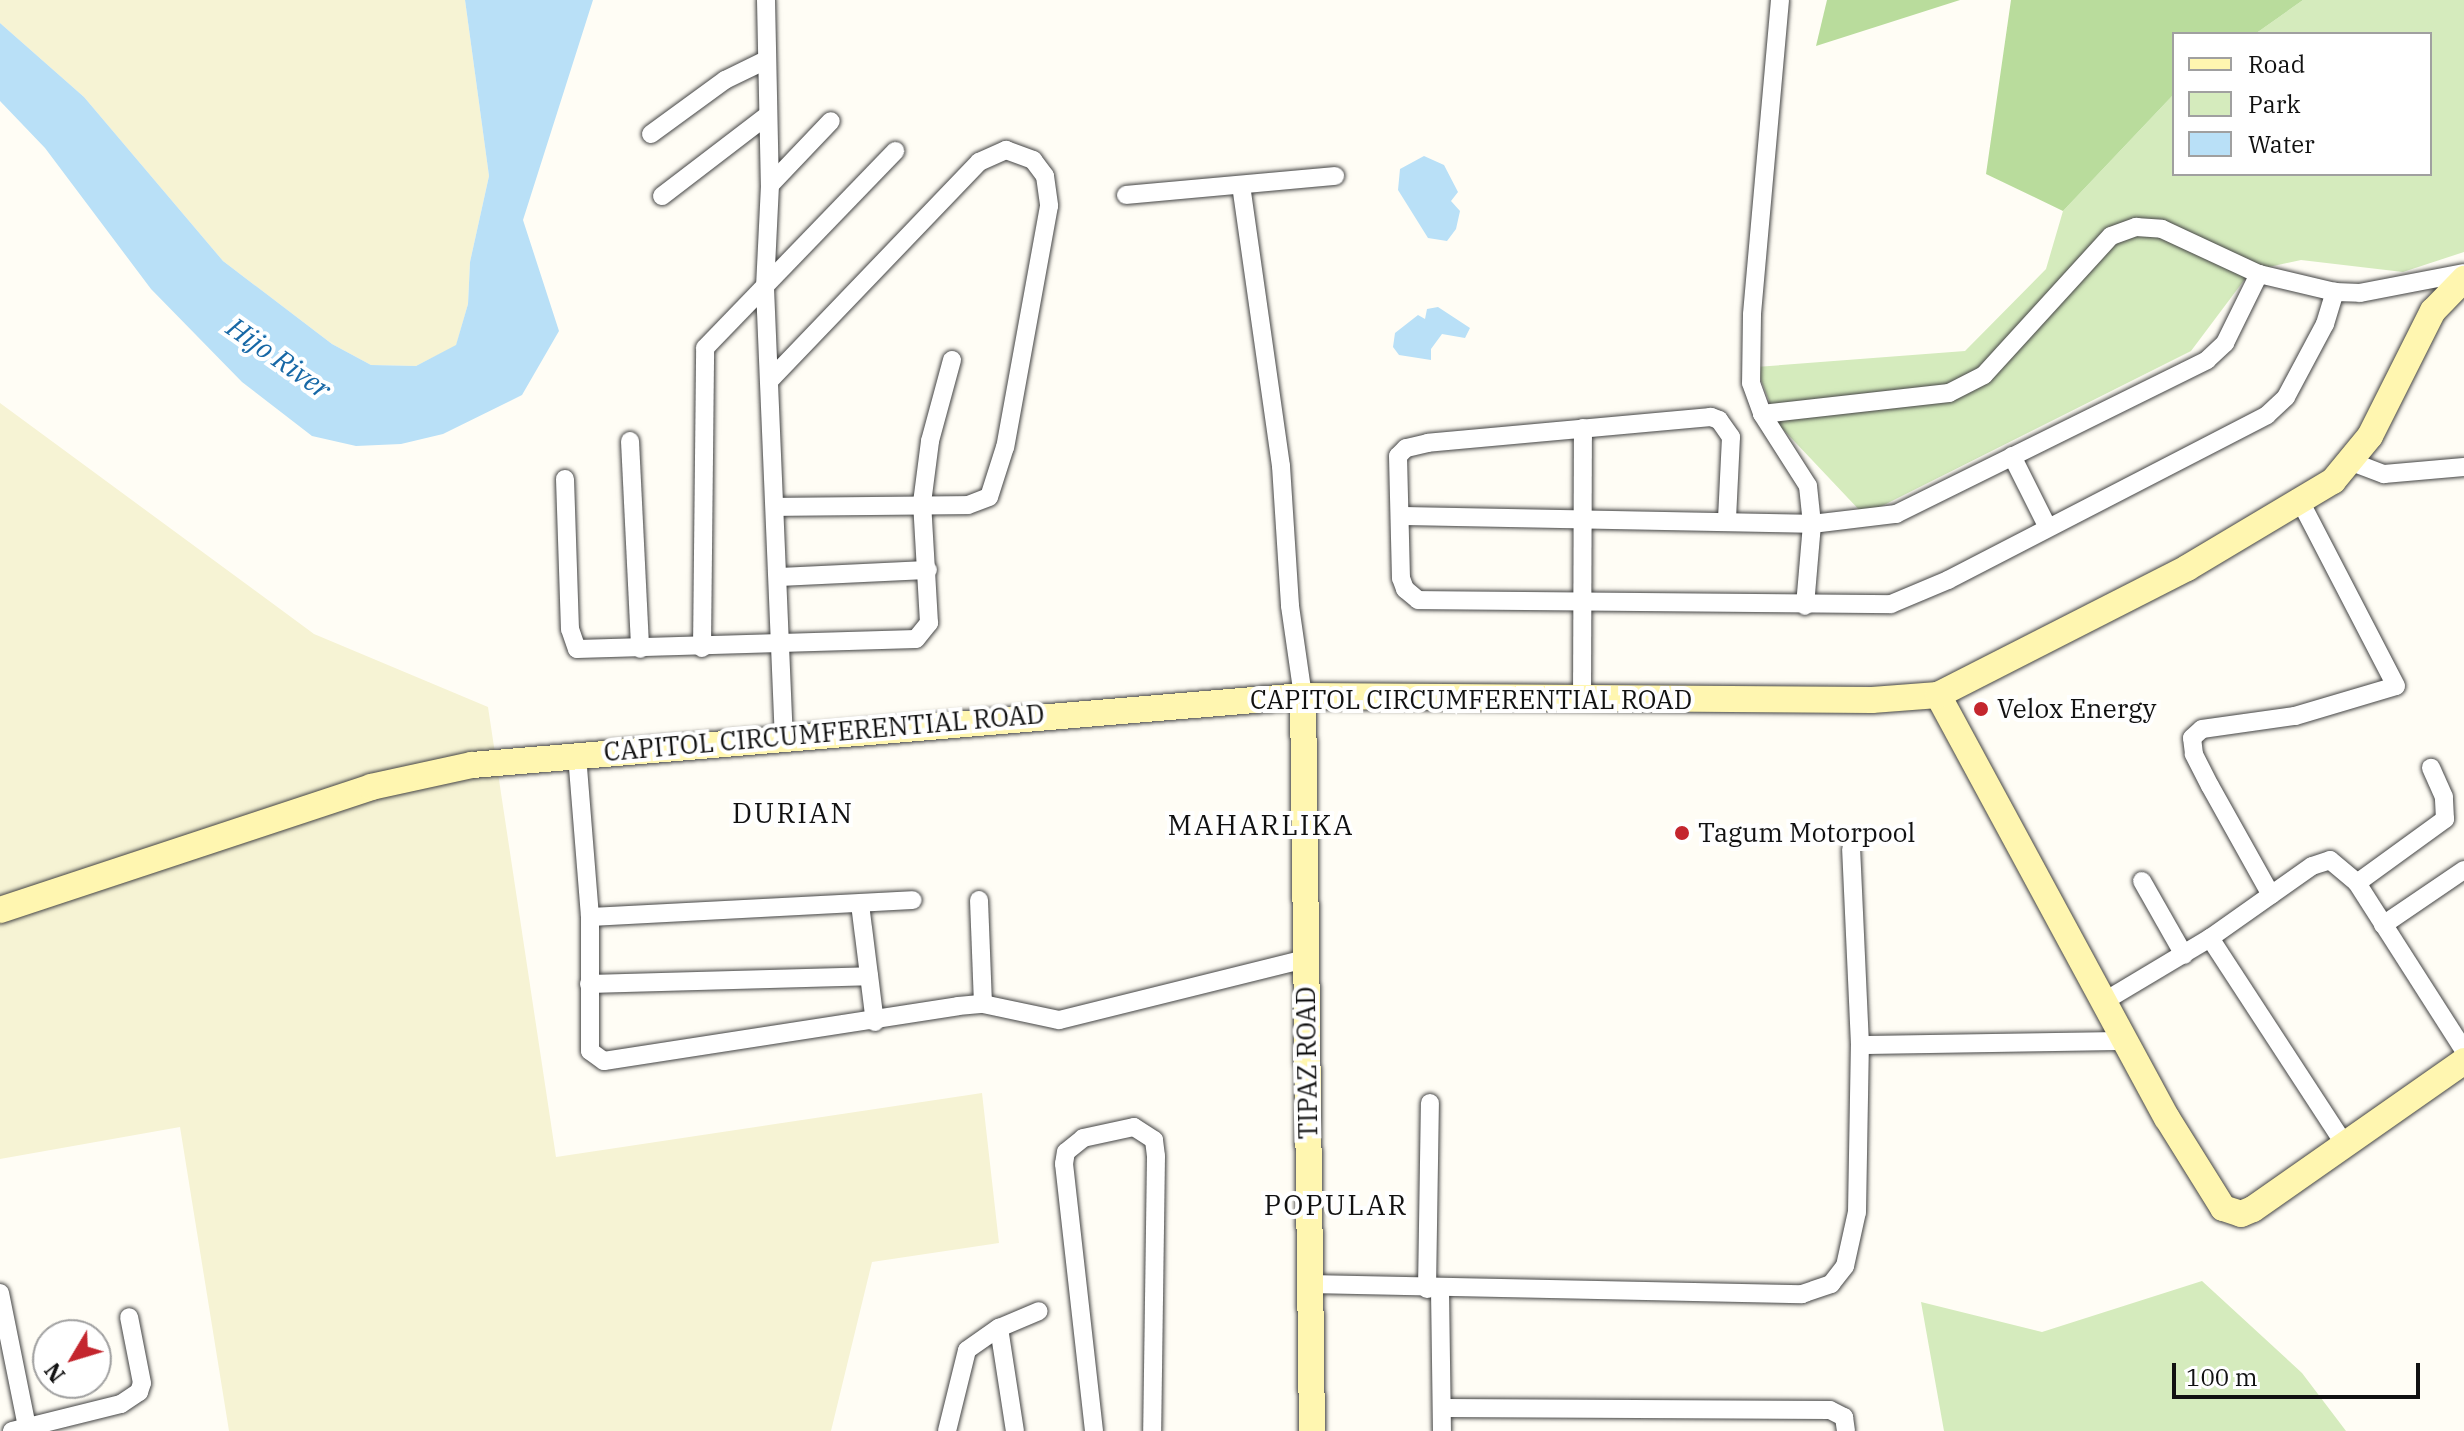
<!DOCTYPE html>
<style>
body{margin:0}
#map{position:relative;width:2464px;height:1431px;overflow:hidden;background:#fffdf5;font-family:"IBM Plex Serif",serif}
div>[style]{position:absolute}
.farmland>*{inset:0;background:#f6f3d4}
.green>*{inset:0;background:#d5ebbd}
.forest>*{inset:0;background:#b9dc9c}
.water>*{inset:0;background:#b9e0f7}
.roads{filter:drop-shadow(0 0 2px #444) drop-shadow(0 0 2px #444)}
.street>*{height:18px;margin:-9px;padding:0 9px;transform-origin:9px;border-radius:9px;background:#fff}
.secondary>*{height:26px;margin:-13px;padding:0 13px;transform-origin:13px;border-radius:13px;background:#fff6b0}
.dots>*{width:22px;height:22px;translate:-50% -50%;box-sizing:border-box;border:4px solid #fff;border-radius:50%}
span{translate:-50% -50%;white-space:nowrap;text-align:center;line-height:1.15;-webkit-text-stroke:8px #fff;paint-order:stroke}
.street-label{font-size:26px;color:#111}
.poi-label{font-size:26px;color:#111}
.left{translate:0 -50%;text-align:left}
.water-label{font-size:28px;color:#1768a6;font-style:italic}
.neighbourhood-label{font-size:28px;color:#111;letter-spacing:2px}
.legend{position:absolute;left:2172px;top:32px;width:260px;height:144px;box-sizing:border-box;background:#fff;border:2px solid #a0a0a0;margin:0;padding:10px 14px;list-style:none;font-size:24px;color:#111}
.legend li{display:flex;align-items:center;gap:16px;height:40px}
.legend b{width:40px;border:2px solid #a0a0a0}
.north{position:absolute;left:32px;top:1319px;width:80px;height:80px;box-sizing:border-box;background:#fff;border:2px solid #a0a0a0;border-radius:50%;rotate:232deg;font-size:22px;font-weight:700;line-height:32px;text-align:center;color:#111}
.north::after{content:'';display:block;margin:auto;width:28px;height:36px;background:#c4262e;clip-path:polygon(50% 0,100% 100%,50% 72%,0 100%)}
.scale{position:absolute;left:2172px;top:1363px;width:248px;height:36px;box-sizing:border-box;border:4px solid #111;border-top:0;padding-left:10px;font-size:24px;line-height:28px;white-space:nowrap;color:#111;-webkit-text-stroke:6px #fff;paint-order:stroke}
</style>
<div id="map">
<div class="farmland">
<i style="clip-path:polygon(0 0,465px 0,489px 176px,470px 262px,468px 304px,456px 346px,416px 366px,371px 365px,332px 344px,223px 261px,84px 97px,0 23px)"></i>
<i style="clip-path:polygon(0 403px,314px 634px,488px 707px,556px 1157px,982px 1093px,999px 1243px,872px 1262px,831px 1431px,229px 1431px,180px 1127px,0 1159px)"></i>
</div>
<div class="green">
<i style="clip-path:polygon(2303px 0,2464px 0,2464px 252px,2403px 272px,2301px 260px,2251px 271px,2191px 351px,1864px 515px,1778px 424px,1756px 367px,1965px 351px,2046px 269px,2063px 211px,2174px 94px,2174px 174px,2430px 174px,2430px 34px,2255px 34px)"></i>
<i style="clip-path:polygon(2202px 1281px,2302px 1373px,2346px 1431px,1944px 1431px,1921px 1302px,2042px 1332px)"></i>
</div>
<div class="forest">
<i style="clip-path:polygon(1827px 0,1960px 0,1816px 46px)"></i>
<i style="clip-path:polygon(2011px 0,2303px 0,2255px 34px,2174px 34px,2174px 94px,2063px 211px,1986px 174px)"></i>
</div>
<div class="water">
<i style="clip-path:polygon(465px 0,593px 0,523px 220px,559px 331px,522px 395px,443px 434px,401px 444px,356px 446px,312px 436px,242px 382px,151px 289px,45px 148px,0 101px,0 23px,84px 97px,223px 261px,332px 344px,371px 365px,416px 366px,456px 345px,468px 304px,470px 262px,489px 176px)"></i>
<i style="clip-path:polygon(1424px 156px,1444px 165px,1458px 192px,1451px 201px,1460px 211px,1456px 229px,1447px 241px,1428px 238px,1398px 190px,1400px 169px)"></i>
<i style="clip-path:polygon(1438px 307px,1470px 328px,1465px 338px,1442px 334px,1431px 349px,1431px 360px,1399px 355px,1393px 347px,1395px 333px,1418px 315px,1425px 319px,1427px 309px)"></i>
</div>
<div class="roads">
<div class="street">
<i style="left:766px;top:0;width:185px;rotate:88.8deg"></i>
<i style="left:770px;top:185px;width:103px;rotate:92.8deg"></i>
<i style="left:765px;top:288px;width:448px;rotate:87.6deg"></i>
<i style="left:1780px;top:0;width:316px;rotate:95.1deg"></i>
<i style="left:1752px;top:315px;width:68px;rotate:90.8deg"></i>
<i style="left:1751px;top:383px;width:33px;rotate:70deg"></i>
<i style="left:1762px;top:414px;width:85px;rotate:57.4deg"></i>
<i style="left:1808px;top:486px;width:38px;rotate:84deg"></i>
<i style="left:1812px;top:524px;width:85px;rotate:-6.8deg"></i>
<i style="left:1896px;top:514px;width:347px;rotate:-26.3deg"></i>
<i style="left:2207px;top:360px;width:25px;rotate:-43deg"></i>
<i style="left:2225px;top:343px;width:77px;rotate:-63.8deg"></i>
<i style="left:651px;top:134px;width:92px;rotate:-36.1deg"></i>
<i style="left:725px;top:80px;width:46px;rotate:-26deg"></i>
<i style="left:770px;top:185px;width:88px;rotate:-46.4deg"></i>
<i style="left:1241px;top:185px;width:284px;rotate:81.9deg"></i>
<i style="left:1281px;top:466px;width:140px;rotate:86.3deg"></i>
<i style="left:1290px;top:606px;width:91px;rotate:81.8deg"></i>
<i style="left:1126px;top:195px;width:210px;rotate:-5.2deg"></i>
<i style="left:662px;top:196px;width:133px;rotate:-37.4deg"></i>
<i style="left:771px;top:379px;width:301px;rotate:-46.2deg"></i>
<i style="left:979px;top:162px;width:30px;rotate:-24deg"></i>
<i style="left:1006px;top:150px;width:29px;rotate:20deg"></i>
<i style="left:1033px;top:160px;width:20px;rotate:53deg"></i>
<i style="left:1045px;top:176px;width:30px;rotate:82deg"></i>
<i style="left:1049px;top:206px;width:245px;rotate:100.3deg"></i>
<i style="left:1005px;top:447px;width:52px;rotate:107.7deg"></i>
<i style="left:989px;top:497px;width:22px;rotate:159deg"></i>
<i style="left:968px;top:505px;width:193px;rotate:179.4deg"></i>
<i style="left:1762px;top:414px;width:188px;rotate:-6.4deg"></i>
<i style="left:1949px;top:393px;width:39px;rotate:-27deg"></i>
<i style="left:1984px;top:375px;width:188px;rotate:-47.6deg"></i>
<i style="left:2111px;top:236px;width:27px;rotate:-20deg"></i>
<i style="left:2136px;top:227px;width:26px;rotate:4deg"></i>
<i style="left:2162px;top:229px;width:107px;rotate:24.9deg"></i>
<i style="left:2259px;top:274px;width:78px;rotate:13.3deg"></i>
<i style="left:2335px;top:292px;width:25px;rotate:2deg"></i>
<i style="left:2360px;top:293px;width:106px;rotate:-10.9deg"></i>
<i style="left:630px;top:441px;width:208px;rotate:87.2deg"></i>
<i style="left:2012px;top:456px;width:78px;rotate:63.4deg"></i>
<i style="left:2352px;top:462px;width:34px;rotate:21deg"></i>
<i style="left:2384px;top:474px;width:80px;rotate:-5deg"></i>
<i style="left:565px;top:479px;width:150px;rotate:88.1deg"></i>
<i style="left:570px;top:629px;width:21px;rotate:71deg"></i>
<i style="left:577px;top:649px;width:339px;rotate:-1.7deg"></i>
<i style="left:916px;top:639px;width:21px;rotate:-51deg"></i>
<i style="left:929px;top:623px;width:120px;rotate:-93.3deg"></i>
<i style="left:922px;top:503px;width:63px;rotate:-82.6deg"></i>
<i style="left:930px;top:441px;width:84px;rotate:-74.8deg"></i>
<i style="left:1400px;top:516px;width:412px;rotate:1.1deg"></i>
<i style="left:1812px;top:524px;width:82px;rotate:94.9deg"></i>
<i style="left:1727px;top:519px;width:82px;rotate:-87.2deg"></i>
<i style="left:1731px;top:437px;width:21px;rotate:-125deg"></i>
<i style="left:1719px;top:420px;width:9px;rotate:-159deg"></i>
<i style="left:1711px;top:417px;width:284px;rotate:174.8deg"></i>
<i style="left:1428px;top:443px;width:23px;rotate:167deg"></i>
<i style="left:1406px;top:448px;width:11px;rotate:135deg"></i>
<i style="left:1398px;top:456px;width:122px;rotate:88.6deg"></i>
<i style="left:1401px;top:578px;width:12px;rotate:70deg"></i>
<i style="left:1405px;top:589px;width:17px;rotate:40deg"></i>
<i style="left:1418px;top:600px;width:473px;rotate:0.5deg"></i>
<i style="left:1891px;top:604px;width:62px;rotate:-22.8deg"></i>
<i style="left:1948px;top:580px;width:359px;rotate:-27.3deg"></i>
<i style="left:2267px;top:415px;width:26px;rotate:-43deg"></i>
<i style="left:2286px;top:397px;width:83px;rotate:-61.9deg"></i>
<i style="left:2325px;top:324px;width:34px;rotate:-73deg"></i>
<i style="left:778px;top:577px;width:150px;rotate:-2.7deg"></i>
<i style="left:702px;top:648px;width:300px;rotate:-89.4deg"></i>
<i style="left:705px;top:348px;width:274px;rotate:-46deg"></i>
<i style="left:1582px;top:700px;width:272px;rotate:-89.8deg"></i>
<i style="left:577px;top:755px;width:163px;rotate:85.4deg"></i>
<i style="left:590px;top:917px;width:134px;rotate:90deg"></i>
<i style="left:590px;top:1051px;width:17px;rotate:36deg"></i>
<i style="left:604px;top:1061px;width:358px;rotate:-8.8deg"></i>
<i style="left:958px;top:1006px;width:25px;rotate:-5deg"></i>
<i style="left:983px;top:1004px;width:78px;rotate:11.9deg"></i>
<i style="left:1059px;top:1020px;width:254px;rotate:-13.9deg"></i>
<i style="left:2142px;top:881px;width:85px;rotate:60.4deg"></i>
<i style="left:2357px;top:883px;width:109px;rotate:-36deg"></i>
<i style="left:2445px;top:819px;width:22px;rotate:-93deg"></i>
<i style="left:2444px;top:797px;width:32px;rotate:-114deg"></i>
<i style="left:2271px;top:895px;width:125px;rotate:-119.2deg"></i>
<i style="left:2210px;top:786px;width:36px;rotate:-117deg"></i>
<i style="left:2194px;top:754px;width:16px;rotate:-97deg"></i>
<i style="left:2192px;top:738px;width:13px;rotate:-42deg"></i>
<i style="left:2202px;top:729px;width:94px;rotate:-8deg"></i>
<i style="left:2295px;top:716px;width:105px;rotate:-16.5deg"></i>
<i style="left:2396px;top:686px;width:206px;rotate:-117.4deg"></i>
<i style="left:979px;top:900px;width:104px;rotate:87.8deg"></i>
<i style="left:860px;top:904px;width:119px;rotate:82.8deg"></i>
<i style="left:590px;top:917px;width:323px;rotate:-3deg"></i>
<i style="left:2383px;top:925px;width:98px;rotate:-34.2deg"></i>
<i style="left:2210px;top:938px;width:247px;rotate:56.9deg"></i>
<i style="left:589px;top:984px;width:280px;rotate:-1.6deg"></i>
<i style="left:2103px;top:1002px;width:125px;rotate:-30.9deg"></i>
<i style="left:2210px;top:938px;width:125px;rotate:-35.2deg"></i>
<i style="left:2312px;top:866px;width:19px;rotate:-18deg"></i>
<i style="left:2330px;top:860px;width:35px;rotate:40deg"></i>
<i style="left:2357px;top:883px;width:198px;rotate:57.4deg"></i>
<i style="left:1860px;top:1045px;width:265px;rotate:-0.9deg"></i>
<i style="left:1309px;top:1284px;width:493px;rotate:1.2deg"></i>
<i style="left:1802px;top:1294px;width:31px;rotate:-19deg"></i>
<i style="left:1831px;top:1284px;width:23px;rotate:-52deg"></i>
<i style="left:1845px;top:1266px;width:55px;rotate:-77.5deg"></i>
<i style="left:1857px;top:1212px;width:167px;rotate:-89deg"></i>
<i style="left:1860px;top:1045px;width:196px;rotate:-92.6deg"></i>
<i style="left:1427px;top:1289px;width:186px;rotate:-89.1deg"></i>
<i style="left:1440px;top:1290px;width:141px;rotate:89.2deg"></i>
<i style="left:0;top:1293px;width:137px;rotate:78.6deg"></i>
<i style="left:999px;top:1328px;width:43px;rotate:-23deg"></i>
<i style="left:1442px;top:1408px;width:388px;rotate:0.3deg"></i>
<i style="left:1830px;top:1410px;width:16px;rotate:27deg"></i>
<i style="left:1844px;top:1417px;width:14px;rotate:82deg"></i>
<i style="left:12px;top:1431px;width:112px;rotate:-13.9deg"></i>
<i style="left:121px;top:1404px;width:22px;rotate:-34deg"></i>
<i style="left:139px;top:1392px;width:9px;rotate:-72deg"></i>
<i style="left:142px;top:1383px;width:67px;rotate:-101.1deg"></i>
<i style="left:947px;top:1431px;width:83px;rotate:-76.1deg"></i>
<i style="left:967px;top:1350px;width:39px;rotate:-35deg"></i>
<i style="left:999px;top:1328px;width:104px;rotate:81.2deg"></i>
<i style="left:1094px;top:1431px;width:269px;rotate:-96.4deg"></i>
<i style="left:1064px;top:1164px;width:12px;rotate:-81deg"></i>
<i style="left:1066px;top:1152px;width:22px;rotate:-39deg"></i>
<i style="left:1083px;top:1138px;width:52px;rotate:-12.2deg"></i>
<i style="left:1134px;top:1127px;width:24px;rotate:33deg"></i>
<i style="left:1154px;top:1140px;width:16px;rotate:83deg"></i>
<i style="left:1156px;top:1156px;width:275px;rotate:90.8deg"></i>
</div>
<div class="secondary">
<i style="left:1938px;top:695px;width:481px;rotate:61.6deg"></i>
<i style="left:2167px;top:1118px;width:106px;rotate:58.1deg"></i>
<i style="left:2223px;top:1208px;width:19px;rotate:18deg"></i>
<i style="left:2241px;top:1214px;width:13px;rotate:-23deg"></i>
<i style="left:2253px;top:1209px;width:258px;rotate:-35deg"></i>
<i style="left:1303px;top:696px;width:735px;rotate:89.3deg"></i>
<i style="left:0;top:910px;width:391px;rotate:-18.3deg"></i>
<i style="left:371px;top:787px;width:103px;rotate:-12.3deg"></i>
<i style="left:472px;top:765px;width:834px;rotate:-4.75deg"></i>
<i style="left:1303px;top:696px;width:569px;rotate:0.4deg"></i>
<i style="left:1872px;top:700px;width:66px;rotate:-4.3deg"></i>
<i style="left:1938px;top:695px;width:280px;rotate:-27deg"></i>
<i style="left:2187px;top:568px;width:170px;rotate:-30.8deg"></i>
<i style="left:2333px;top:481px;width:58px;rotate:-50.6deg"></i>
<i style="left:2370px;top:436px;width:140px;rotate:-63.3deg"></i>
<i style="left:2433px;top:311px;width:45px;rotate:-45.9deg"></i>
</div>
</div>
<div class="dots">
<i style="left:1981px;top:709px;background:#c4262e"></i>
<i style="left:1682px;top:833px;background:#c4262e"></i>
</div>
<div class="street-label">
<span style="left:1471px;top:700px">CAPITOL CIRCUMFERENTIAL ROAD</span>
<span style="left:824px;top:733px;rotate:-5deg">CAPITOL CIRCUMFERENTIAL ROAD</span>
<span style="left:1307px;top:1063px;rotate:-91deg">TIPAZ ROAD</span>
</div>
<div class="poi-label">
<span class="left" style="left:1997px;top:709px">Velox Energy</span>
<span class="left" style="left:1698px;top:833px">Tagum Motorpool</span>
</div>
<div class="water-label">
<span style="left:279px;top:358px;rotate:35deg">Hijo River</span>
</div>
<div class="neighbourhood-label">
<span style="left:793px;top:813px">DURIAN</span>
<span style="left:1261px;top:825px">MAHARLIKA</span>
<span style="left:1336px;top:1205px">POPULAR</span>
</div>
<ul class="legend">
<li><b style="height:10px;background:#fff6b0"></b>Road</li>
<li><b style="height:22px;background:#d5ebbd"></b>Park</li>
<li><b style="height:22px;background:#b9e0f7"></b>Water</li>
</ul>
<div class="north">N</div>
<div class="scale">100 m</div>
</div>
